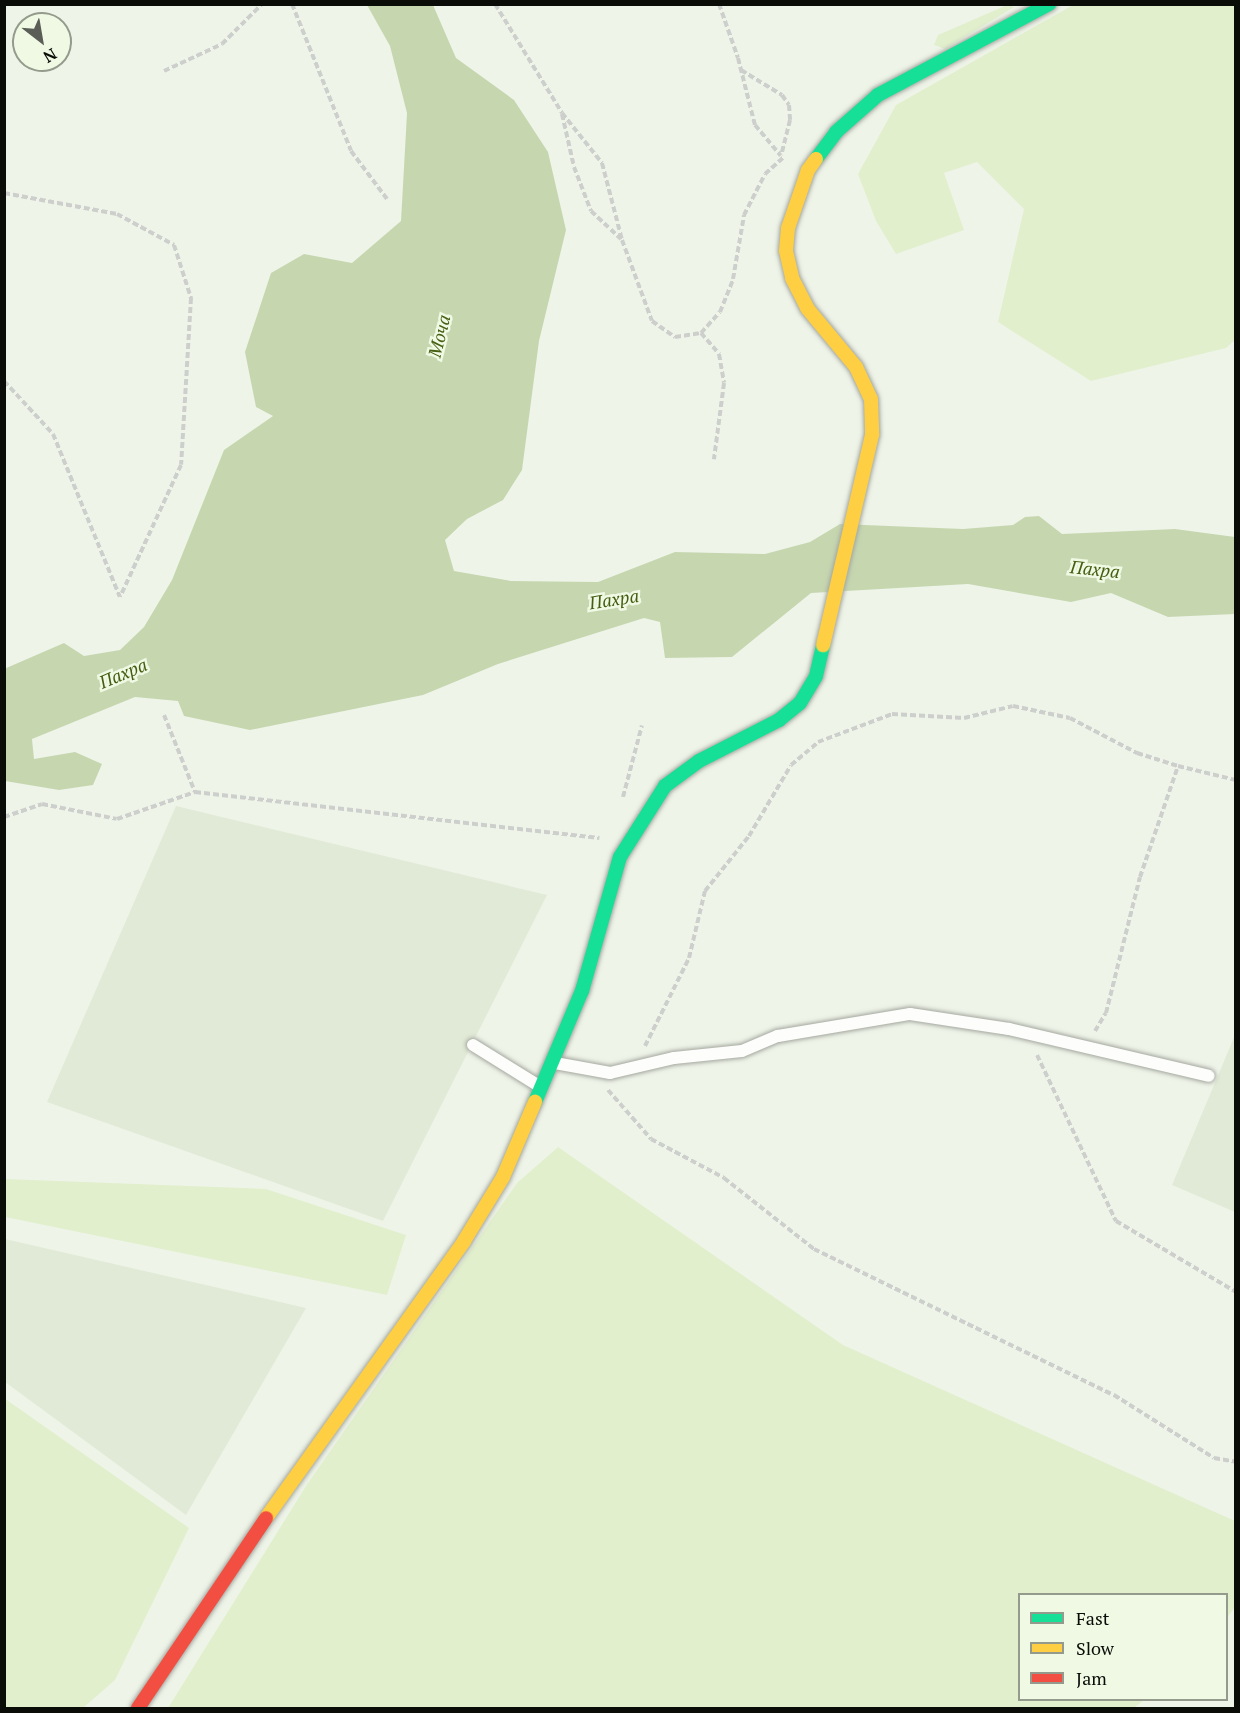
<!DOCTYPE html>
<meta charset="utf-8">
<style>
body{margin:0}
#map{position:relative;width:1240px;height:1713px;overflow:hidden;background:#eff4e9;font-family:"PT Serif",serif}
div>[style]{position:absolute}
.built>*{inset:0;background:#e1ead6}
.green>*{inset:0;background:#e1efcd}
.water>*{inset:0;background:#c6d7b0}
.path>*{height:4px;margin-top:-2px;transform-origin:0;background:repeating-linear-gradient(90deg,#cdcfcc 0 6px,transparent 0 9px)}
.roads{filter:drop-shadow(0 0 2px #a4a89f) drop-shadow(0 0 2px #a4a89f)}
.lane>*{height:12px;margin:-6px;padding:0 6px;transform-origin:6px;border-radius:6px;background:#fdfdfc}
.fast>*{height:14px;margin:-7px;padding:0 7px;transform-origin:7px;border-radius:7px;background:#16e098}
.slow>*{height:14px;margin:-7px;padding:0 7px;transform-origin:7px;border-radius:7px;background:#ffcf43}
.jam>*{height:14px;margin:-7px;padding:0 7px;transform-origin:7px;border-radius:7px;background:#f24e42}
span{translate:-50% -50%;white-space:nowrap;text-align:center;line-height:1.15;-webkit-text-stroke:5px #f0f9e4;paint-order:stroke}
.water-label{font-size:18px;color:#455e11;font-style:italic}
.frame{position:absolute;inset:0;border:6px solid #0a0d07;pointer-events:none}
.legend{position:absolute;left:1018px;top:1593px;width:210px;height:108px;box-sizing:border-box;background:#f0f9e4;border:2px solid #949b8c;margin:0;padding:8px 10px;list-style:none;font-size:18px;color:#0a0d07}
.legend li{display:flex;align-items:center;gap:12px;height:30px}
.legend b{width:30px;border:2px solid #949b8c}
.north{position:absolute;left:12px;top:12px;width:60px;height:60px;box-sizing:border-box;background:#f0f9e4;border:2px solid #949b8c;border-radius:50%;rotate:149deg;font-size:16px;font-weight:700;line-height:24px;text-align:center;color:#0a0d07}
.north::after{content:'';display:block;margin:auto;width:21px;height:27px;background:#5a5e56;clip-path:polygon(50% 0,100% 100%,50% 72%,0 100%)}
</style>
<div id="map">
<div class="built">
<i style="clip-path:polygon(176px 806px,547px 895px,383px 1221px,47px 1102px)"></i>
<i style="clip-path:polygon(1235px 1035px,1235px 1212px,1172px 1185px)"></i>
<i style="clip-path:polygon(5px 1239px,306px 1308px,186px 1515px,5px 1382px)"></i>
</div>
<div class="green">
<i style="clip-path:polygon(1007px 5px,1014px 7px,945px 49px,934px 45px,938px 35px)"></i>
<i style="clip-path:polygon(1073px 5px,1235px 5px,1236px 339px,1226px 348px,1091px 381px,998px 322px,1024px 209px,977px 162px,944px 173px,964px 230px,896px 254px,876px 221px,858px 174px,896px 105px)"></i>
<i style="clip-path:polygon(558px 1147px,843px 1345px,1235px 1521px,1235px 1607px,1227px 1618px,1226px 1594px,1020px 1594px,1020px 1700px,1144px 1700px,1134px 1708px,168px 1708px,306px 1486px,517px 1183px)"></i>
<i style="clip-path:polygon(5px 1179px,266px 1189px,406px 1235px,387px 1295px,5px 1217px)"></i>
<i style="clip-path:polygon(4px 1398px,189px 1528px,115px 1680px,83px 1708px,5px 1708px)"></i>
</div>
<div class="water">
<i style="clip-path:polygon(367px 5px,433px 5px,456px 58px,514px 100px,548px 152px,566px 230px,539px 341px,522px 470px,503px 500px,467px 519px,445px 540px,454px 571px,511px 581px,598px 582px,675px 552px,765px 554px,810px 542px,840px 524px,963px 529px,1013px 525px,1025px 517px,1039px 516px,1062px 534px,1175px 529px,1235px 537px,1235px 614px,1168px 617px,1111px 593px,1071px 602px,968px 584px,811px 593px,732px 657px,665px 658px,660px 622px,644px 618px,498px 664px,423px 695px,250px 730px,184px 716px,178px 701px,135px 697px,32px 739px,34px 759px,75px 752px,102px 764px,93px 785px,59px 790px,5px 781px,4px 669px,64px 643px,84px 656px,120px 650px,144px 627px,172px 580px,224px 450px,273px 416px,256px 407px,245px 352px,271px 273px,304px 254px,352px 263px,401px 221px,407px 113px,390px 46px)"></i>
</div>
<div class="path">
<i style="left:292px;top:4px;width:158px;rotate:68.1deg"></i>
<i style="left:351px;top:151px;width:60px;rotate:53.1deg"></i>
<i style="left:495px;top:4px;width:128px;rotate:58.4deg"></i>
<i style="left:562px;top:113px;width:64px;rotate:51.3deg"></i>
<i style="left:602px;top:163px;width:80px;rotate:75.4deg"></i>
<i style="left:622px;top:240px;width:86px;rotate:69.7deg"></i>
<i style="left:652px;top:321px;width:28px;rotate:35deg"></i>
<i style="left:675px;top:337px;width:26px;rotate:-9deg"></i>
<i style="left:701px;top:333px;width:28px;rotate:-48deg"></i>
<i style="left:720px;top:312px;width:35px;rotate:-68deg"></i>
<i style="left:733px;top:279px;width:65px;rotate:-80.2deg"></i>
<i style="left:744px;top:215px;width:46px;rotate:-62.9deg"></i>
<i style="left:765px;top:174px;width:25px;rotate:-42deg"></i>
<i style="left:719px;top:4px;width:57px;rotate:70.6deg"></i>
<i style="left:738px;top:58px;width:69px;rotate:75.8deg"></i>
<i style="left:755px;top:125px;width:40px;rotate:50deg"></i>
<i style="left:741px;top:70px;width:48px;rotate:31.4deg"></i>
<i style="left:782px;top:95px;width:12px;rotate:55deg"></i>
<i style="left:789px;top:105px;width:15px;rotate:86deg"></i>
<i style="left:790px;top:120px;width:36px;rotate:104deg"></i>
<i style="left:164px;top:71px;width:64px;rotate:-25deg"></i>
<i style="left:222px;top:44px;width:57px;rotate:-45deg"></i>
<i style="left:562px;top:114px;width:54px;rotate:77.2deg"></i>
<i style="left:574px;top:167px;width:47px;rotate:68.9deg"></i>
<i style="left:591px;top:211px;width:41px;rotate:43deg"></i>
<i style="left:4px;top:193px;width:115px;rotate:10.5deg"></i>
<i style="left:117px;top:214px;width:65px;rotate:28.5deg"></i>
<i style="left:174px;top:245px;width:56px;rotate:72.2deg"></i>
<i style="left:191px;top:298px;width:167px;rotate:93.4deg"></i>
<i style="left:181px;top:465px;width:145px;rotate:114.8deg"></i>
<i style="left:701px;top:333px;width:28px;rotate:49deg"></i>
<i style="left:719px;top:354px;width:29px;rotate:80deg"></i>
<i style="left:724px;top:383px;width:77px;rotate:97.5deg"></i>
<i style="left:4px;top:381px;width:72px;rotate:47.2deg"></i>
<i style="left:53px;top:434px;width:176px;rotate:67.7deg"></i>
<i style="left:164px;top:715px;width:83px;rotate:68.1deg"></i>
<i style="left:623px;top:797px;width:74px;rotate:-75.2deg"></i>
<i style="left:4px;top:817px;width:40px;rotate:-18.9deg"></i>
<i style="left:42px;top:804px;width:76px;rotate:11.3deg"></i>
<i style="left:117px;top:819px;width:83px;rotate:-19.1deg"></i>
<i style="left:195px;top:792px;width:407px;rotate:6.5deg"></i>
<i style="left:1095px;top:1031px;width:21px;rotate:-59deg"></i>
<i style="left:1106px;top:1013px;width:140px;rotate:-76deg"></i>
<i style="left:1140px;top:877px;width:117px;rotate:-71.1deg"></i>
<i style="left:1178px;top:766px;width:60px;rotate:13.6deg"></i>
<i style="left:645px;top:1046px;width:98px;rotate:-63.4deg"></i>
<i style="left:689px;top:958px;width:69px;rotate:-76.6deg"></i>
<i style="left:705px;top:891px;width:70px;rotate:-51.3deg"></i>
<i style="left:749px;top:836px;width:82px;rotate:-59.4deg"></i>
<i style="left:791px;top:765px;width:35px;rotate:-40deg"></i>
<i style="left:818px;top:742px;width:79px;rotate:-20.7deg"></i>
<i style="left:892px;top:714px;width:72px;rotate:3.2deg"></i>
<i style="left:964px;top:718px;width:50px;rotate:-13.8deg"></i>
<i style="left:1013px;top:706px;width:58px;rotate:11.9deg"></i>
<i style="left:1070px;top:718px;width:76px;rotate:27.6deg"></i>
<i style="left:1137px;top:753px;width:43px;rotate:17.6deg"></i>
<i style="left:1037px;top:1055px;width:184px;rotate:64.6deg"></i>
<i style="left:1116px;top:1221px;width:139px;rotate:30.6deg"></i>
<i style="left:608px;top:1090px;width:65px;rotate:48.7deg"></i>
<i style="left:651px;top:1139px;width:83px;rotate:28.1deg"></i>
<i style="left:724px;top:1178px;width:115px;rotate:38.3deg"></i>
<i style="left:814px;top:1249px;width:334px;rotate:26deg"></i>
<i style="left:1114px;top:1395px;width:118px;rotate:32.2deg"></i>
<i style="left:1214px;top:1458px;width:22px;rotate:10deg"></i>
</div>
<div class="roads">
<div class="lane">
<i style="left:473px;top:1045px;width:78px;rotate:31.8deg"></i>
<i style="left:555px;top:1063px;width:56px;rotate:10.3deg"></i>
<i style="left:610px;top:1073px;width:66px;rotate:-13.2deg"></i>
<i style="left:674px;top:1058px;width:68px;rotate:-5.9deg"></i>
<i style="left:742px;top:1051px;width:39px;rotate:-23deg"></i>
<i style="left:778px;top:1036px;width:134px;rotate:-9.5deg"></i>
<i style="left:910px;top:1014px;width:100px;rotate:8.6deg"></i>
<i style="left:1009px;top:1029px;width:205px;rotate:13.2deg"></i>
</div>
<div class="fast">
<i style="left:816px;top:159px;width:34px;rotate:-53deg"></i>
<i style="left:836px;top:132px;width:56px;rotate:-41.4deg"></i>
<i style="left:878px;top:95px;width:194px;rotate:-28deg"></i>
<i style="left:535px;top:1102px;width:121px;rotate:-67.1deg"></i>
<i style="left:582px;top:991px;width:139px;rotate:-74.2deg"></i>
<i style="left:620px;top:857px;width:84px;rotate:-57.6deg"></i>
<i style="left:665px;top:786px;width:42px;rotate:-36.3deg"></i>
<i style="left:699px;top:761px;width:90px;rotate:-27.1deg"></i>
<i style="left:779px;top:720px;width:27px;rotate:-39deg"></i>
<i style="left:800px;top:703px;width:31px;rotate:-59deg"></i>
<i style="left:816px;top:676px;width:32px;rotate:-77deg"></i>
</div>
<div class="slow">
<i style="left:816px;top:159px;width:14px;rotate:126deg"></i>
<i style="left:808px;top:170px;width:61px;rotate:109deg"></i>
<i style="left:788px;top:228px;width:23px;rotate:95deg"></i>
<i style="left:786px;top:251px;width:28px;rotate:77deg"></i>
<i style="left:792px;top:278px;width:34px;rotate:63deg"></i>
<i style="left:807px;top:308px;width:77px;rotate:50.3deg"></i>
<i style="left:856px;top:367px;width:35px;rotate:65deg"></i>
<i style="left:871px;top:399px;width:36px;rotate:88deg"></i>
<i style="left:872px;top:435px;width:216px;rotate:103.1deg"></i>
<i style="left:266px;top:1518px;width:340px;rotate:-54.4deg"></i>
<i style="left:464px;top:1241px;width:75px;rotate:-58.6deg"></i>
<i style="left:503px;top:1177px;width:82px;rotate:-66.9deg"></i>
</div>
<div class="jam">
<i style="left:138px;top:1708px;width:229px;rotate:-56deg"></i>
</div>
</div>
<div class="water-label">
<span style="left:439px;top:336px;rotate:-76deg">Моча</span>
<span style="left:1095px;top:569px;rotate:6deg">Пахра</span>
<span style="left:614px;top:599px;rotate:-9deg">Пахра</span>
<span style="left:123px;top:673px;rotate:-23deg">Пахра</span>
</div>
<div class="frame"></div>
<ul class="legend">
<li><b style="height:8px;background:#16e098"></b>Fast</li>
<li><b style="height:8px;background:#ffcf43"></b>Slow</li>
<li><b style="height:8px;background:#f24e42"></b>Jam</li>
</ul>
<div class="north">N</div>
</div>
